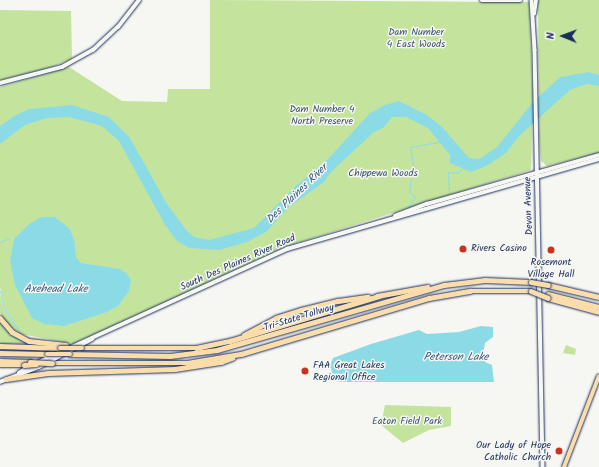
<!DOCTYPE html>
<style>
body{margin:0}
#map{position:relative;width:599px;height:467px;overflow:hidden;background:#f6f6f2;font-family:Kalam,sans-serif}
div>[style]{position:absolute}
.green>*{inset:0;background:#c4e49d}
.water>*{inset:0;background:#8bdbe7}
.stream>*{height:1px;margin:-0.5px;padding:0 0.5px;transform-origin:0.5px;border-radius:0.5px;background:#8bdbe7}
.roads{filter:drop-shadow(0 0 1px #1b2f5e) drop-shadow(0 0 1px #1b2f5e)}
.secondary>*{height:3.5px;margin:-1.75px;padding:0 1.75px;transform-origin:1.75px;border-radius:1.75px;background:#f6f6f2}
.primary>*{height:4px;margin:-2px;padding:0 2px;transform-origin:2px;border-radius:2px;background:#faddab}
.highway>*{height:4.5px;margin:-2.25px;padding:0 2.25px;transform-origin:2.25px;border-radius:2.25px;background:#faddab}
.bridges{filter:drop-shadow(0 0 1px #1b2f5e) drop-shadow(0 0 1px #1b2f5e)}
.highway-bridge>*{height:4.5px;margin:-2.25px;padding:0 2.25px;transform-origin:2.25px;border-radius:2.25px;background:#faddab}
.dots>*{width:11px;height:11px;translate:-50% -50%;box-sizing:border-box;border:2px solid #f6f6f2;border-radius:50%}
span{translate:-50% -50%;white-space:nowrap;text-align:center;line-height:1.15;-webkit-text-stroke:3px #f6f6f2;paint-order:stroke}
.park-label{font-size:10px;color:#3d536b}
.street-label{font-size:10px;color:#1b2f5e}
.poi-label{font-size:10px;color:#1b2f5e}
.left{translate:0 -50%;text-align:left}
.right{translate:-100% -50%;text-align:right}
.water-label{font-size:11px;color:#375a80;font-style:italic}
.north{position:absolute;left:543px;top:16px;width:40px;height:40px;-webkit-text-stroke:3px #f6f6f2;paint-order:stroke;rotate:271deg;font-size:11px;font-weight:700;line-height:16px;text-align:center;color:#1b2f5e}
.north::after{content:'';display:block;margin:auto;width:14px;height:18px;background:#1b2f5e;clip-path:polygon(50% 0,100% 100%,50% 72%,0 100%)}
</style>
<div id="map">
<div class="green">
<i style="clip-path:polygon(210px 0,529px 2px,533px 96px,531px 170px,287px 246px,74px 344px,21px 334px,6px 323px,0 313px,0 294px,3px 308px,17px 328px,4px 307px,0 287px,0 87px,69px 67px,122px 101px,167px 102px,168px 89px,210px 89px)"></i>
<i style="clip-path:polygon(538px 0,599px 0,599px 153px,547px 166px,541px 161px,539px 138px)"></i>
<i style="clip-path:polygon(0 10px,71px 11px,72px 59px,46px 69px,0 80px)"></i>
<i style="clip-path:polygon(0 321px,11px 334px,31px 344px,0 344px)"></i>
<i style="clip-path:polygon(566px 345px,576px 349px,575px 355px,563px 353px)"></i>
<i style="clip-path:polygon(385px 405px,451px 407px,451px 426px,429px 430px,403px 443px,381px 425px)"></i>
</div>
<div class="water">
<i style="clip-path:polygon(589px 72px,599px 75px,599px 86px,587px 84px,570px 90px,520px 135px,506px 153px,488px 165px,471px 172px,450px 163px,450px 155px,428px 128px,406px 117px,392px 117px,383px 128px,374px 132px,331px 172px,324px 182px,289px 207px,266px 232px,247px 242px,219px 250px,189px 248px,177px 241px,165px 225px,119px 141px,102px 126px,69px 117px,47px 118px,25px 125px,0 144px,0 126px,14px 116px,29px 109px,72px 105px,109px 117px,130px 138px,167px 204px,187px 231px,194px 237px,209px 240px,254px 228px,295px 187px,329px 158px,370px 113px,385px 105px,399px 101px,427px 115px,442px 127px,469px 158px,479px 159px,497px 147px,533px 102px,560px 77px)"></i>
<i style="clip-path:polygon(42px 217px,55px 217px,69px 228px,74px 239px,76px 257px,81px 263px,120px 269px,126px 273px,131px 280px,129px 291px,118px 306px,107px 312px,64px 326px,44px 324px,32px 318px,15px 285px,10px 261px,14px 239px,29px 224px)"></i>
<i style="clip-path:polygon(481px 326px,493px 327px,493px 337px,485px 343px,483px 355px,485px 362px,492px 365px,494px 382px,342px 382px,336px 381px,333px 376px,330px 365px,333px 358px,371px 344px,419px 330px,427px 334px,459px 332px)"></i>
</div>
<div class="stream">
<i style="left:449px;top:193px;width:21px;rotate:-93deg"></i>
<i style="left:448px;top:172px;width:9px;rotate:6deg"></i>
<i style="left:457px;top:173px;width:8px;rotate:-40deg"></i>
<i style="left:408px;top:207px;width:12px;rotate:-55deg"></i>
<i style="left:415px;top:197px;width:8px;rotate:-140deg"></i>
<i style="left:409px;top:192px;width:28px;rotate:-82deg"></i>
<i style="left:413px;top:164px;width:17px;rotate:-100deg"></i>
<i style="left:410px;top:147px;width:29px;rotate:-10deg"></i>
<i style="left:0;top:242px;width:11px;rotate:-22deg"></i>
<i style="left:0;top:291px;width:16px;rotate:79deg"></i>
<i style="left:3px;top:307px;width:27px;rotate:56deg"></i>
</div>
<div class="roads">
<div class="secondary">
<i style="left:482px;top:0;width:38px"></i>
<i style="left:532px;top:0;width:50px;rotate:86.6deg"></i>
<i style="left:535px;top:50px;width:417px;rotate:88.9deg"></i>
<i style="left:534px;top:14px;width:14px;rotate:-82deg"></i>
<i style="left:0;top:83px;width:64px;rotate:-14.5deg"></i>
<i style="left:62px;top:67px;width:35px;rotate:-29deg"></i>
<i style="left:93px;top:50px;width:34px;rotate:-43deg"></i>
<i style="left:118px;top:27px;width:34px;rotate:-52deg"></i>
<i style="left:395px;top:216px;width:34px;rotate:-21deg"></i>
<i style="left:427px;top:204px;width:179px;rotate:-15.9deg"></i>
<i style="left:39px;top:362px;width:273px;rotate:-24.5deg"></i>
<i style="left:287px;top:249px;width:325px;rotate:-16.1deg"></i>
<i style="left:19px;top:373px;width:15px;rotate:-32deg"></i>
<i style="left:0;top:382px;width:42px;rotate:-21deg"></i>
<i style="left:39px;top:367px;width:60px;rotate:-27.8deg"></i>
</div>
<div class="primary">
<i style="left:564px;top:467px;width:97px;rotate:-69deg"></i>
</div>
<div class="highway">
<i style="left:548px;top:285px;width:52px;rotate:13.2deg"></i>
<i style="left:548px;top:294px;width:53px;rotate:14.3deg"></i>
<i style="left:377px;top:296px;width:51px;rotate:-10.2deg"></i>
<i style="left:548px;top:298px;width:53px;rotate:15.4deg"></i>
<i style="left:0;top:318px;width:18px;rotate:49deg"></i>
<i style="left:12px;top:332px;width:19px;rotate:28deg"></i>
<i style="left:29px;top:341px;width:37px;rotate:6deg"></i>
<i style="left:244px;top:335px;width:36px;rotate:-28deg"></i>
<i style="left:276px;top:318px;width:26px;rotate:-18deg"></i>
<i style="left:301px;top:310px;width:38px;rotate:-14deg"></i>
<i style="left:338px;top:301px;width:30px;rotate:-8deg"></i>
<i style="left:0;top:346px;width:60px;rotate:1.9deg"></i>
<i style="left:82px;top:348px;width:114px"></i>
<i style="left:196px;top:348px;width:35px;rotate:-12deg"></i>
<i style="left:230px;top:341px;width:156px;rotate:-16.8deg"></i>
<i style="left:0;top:353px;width:47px;rotate:1.2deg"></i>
<i style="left:70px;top:354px;width:100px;rotate:1.1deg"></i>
<i style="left:170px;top:356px;width:47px;rotate:-7.3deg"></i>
<i style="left:217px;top:350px;width:236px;rotate:-16deg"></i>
<i style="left:444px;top:285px;width:41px;rotate:-7deg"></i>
<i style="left:485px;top:280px;width:46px;rotate:2.5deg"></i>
<i style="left:0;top:361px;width:30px;rotate:2deg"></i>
<i style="left:52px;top:363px;width:135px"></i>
<i style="left:187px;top:363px;width:55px;rotate:-9.5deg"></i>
<i style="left:241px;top:354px;width:196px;rotate:-16.6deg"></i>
<i style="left:429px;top:298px;width:42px;rotate:-9.7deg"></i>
<i style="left:470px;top:291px;width:61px"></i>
<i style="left:0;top:365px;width:24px"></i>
<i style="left:6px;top:379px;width:42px;rotate:-8.1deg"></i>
<i style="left:48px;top:373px;width:127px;rotate:-1.8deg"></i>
<i style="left:175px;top:369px;width:47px;rotate:-8.7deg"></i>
<i style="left:221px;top:362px;width:12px;rotate:-20deg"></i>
</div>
</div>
<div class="bridges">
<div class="highway-bridge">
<i style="left:531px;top:282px;width:17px;rotate:10deg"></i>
<i style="left:531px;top:291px;width:18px;rotate:22deg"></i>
<i style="left:60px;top:348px;width:22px"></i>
<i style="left:47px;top:354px;width:23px"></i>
<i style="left:30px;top:362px;width:22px;rotate:3deg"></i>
<i style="left:24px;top:365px;width:12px;rotate:-5deg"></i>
</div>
</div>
<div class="dots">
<i style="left:463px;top:249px;background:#c8321e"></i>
<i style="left:551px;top:250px;background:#c8321e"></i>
<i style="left:305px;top:371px;background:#c8321e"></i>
<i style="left:559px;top:451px;background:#c8321e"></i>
</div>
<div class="park-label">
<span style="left:416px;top:38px">Dam Number<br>4 East Woods</span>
<span style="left:322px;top:115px">Dam Number 4<br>North Preserve</span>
<span style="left:383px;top:174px">Chippewa Woods</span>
<span style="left:407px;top:422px">Eaton Field Park</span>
</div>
<div class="street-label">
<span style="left:529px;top:206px;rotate:-92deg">Devon Avenue</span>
<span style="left:238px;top:263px;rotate:-24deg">South Des Plaines River Road</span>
<span style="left:299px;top:318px;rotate:-17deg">Tri-State Tollway</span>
</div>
<div class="poi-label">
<span class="left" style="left:471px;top:249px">Rivers Casino</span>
<span style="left:551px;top:268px">Rosemont<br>Village Hall</span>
<span class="left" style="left:313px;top:371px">FAA Great Lakes<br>Regional Office</span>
<span class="right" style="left:551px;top:451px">Our Lady of Hope<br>Catholic Church</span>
</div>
<div class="water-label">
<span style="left:297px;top:194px;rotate:-44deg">Des Plaines River</span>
<span style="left:56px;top:289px">Axehead Lake</span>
<span style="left:456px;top:357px">Peterson Lake</span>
</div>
<div class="north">N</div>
</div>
